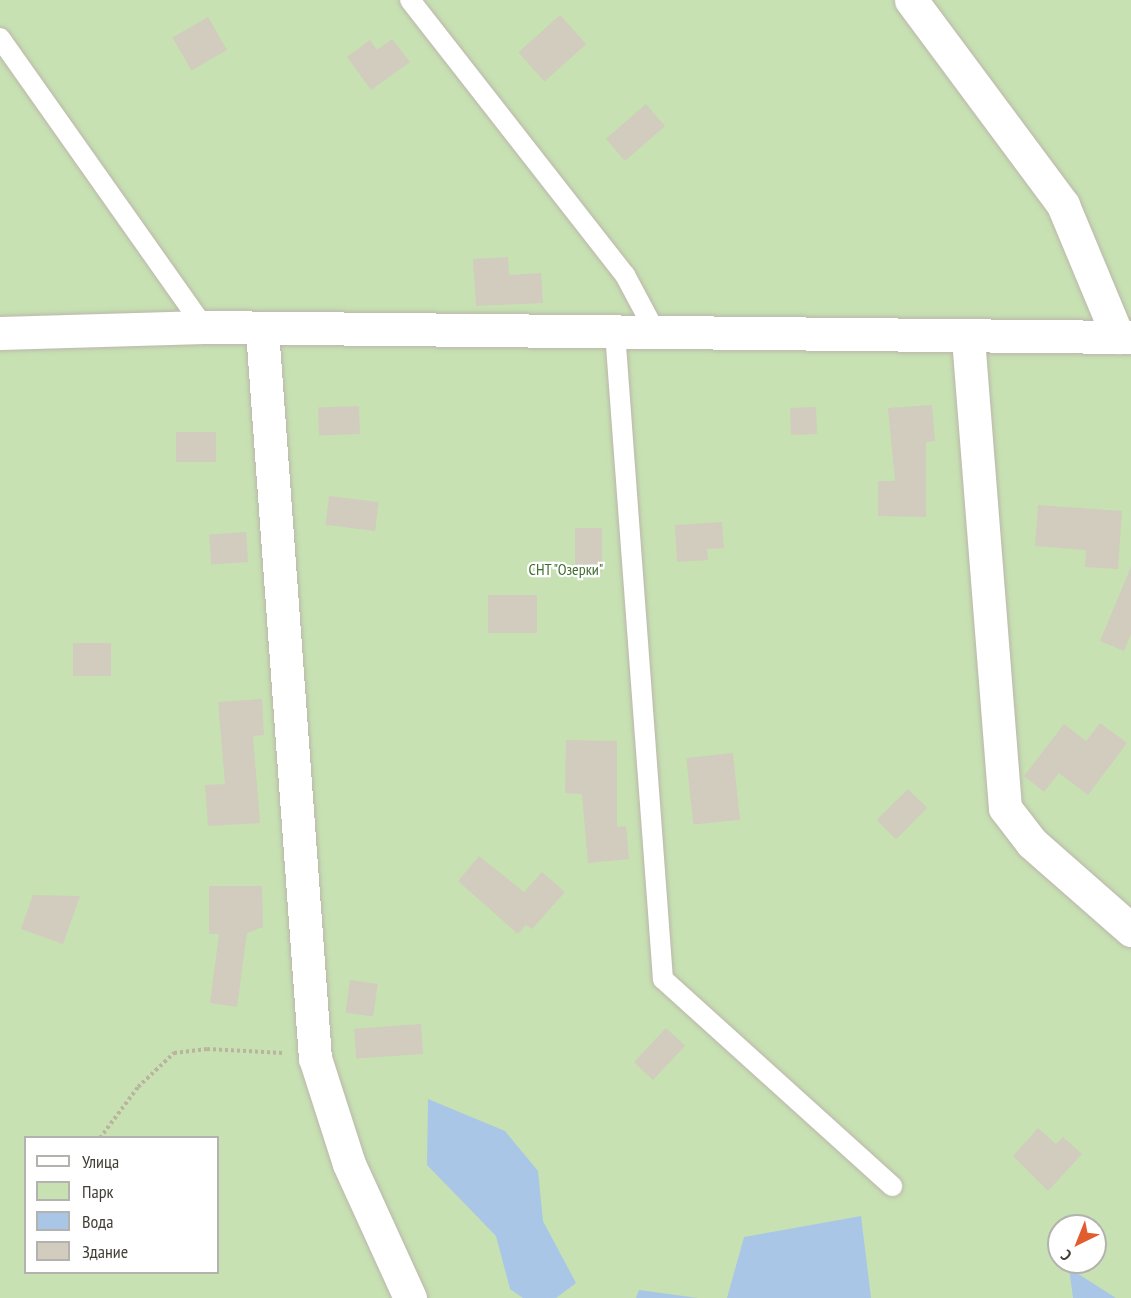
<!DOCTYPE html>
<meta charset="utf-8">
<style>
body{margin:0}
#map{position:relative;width:1131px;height:1298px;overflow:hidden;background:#f1efe6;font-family:"PT Sans Narrow",sans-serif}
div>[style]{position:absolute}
.green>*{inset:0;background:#c7e1b3}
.water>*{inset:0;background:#a9c6e7}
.building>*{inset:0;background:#d1ccbd;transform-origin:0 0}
.path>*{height:4px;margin-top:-2px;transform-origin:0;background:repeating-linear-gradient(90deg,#bbb49d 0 3px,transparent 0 6px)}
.roads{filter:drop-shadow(0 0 2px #bbb7aa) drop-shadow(0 0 2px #bbb7aa)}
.lane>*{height:20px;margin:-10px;padding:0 10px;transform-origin:10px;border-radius:10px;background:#fff}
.street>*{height:33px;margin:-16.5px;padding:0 16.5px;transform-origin:16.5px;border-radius:16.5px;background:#fff}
span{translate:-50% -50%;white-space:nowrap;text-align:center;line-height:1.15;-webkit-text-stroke:4.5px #fff;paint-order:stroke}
.park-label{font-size:16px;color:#406e30}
.legend{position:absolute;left:24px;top:1136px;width:195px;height:138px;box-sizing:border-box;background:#fff;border:2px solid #b4b2af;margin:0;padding:8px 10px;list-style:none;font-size:18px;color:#433f36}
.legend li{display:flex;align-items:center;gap:12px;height:30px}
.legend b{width:30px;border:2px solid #b4b2af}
.north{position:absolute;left:1047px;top:1214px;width:60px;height:60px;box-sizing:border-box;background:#fff;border:2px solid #b4b2af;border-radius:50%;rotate:223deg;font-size:16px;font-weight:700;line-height:24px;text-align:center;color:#433f36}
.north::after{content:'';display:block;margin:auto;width:21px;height:27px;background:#e15d2d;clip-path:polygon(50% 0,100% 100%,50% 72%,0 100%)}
</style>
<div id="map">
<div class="green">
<i style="clip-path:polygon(evenodd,0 0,1131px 0,1131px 1298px,0 1298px,0 0,26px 1138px,218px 1138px,218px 1272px,26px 1272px,26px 1138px,0 0,1059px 1226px,1095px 1226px,1095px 1262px,1059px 1262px,1059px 1226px)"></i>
</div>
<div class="water">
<i style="clip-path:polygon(428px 1099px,505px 1131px,538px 1171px,543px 1221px,576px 1283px,556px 1298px,523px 1298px,510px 1289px,496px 1236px,427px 1165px)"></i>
<i style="clip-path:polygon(861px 1216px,871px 1298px,727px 1298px,744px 1237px)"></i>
<i style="clip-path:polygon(1069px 1268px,1116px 1298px,1073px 1298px)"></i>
<i style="clip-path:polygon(639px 1290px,698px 1298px,636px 1298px)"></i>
</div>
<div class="building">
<i style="left:560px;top:15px;width:39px;height:56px;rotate:48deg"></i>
<i style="left:208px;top:17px;width:38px;height:41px;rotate:60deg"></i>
<i style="clip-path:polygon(392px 39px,410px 62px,371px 90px,347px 57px,370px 40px,377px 50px)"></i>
<i style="left:646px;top:104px;width:29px;height:53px;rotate:49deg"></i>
<i style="clip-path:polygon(508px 257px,509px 275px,541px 273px,543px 303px,476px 306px,473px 259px)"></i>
<i style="clip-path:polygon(932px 405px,935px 441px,926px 442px,926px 517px,878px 516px,878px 481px,895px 481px,888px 408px)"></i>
<i style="left:359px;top:406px;width:28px;height:41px;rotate:88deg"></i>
<i style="left:816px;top:407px;width:27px;height:26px;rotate:88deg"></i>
<i style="left:176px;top:432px;width:40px;height:30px"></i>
<i style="left:329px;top:496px;width:50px;height:29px;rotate:7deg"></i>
<i style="clip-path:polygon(1038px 505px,1122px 511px,1118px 569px,1085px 567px,1086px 550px,1035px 546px)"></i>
<i style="clip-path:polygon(722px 522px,724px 548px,707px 549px,708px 560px,677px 562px,675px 525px)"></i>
<i style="left:575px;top:528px;width:27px;height:44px"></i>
<i style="left:246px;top:532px;width:30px;height:37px;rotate:86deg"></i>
<i style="clip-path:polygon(1131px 567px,1131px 634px,1124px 651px,1100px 641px)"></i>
<i style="left:488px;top:595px;width:49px;height:38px"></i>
<i style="left:73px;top:643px;width:38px;height:33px"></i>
<i style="clip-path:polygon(262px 699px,264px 735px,253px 736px,260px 823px,208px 826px,205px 785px,225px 784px,218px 702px)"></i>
<i style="clip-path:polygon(1100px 723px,1127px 743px,1088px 795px,1059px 773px,1044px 792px,1024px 776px,1064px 724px,1086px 741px)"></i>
<i style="clip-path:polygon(566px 740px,617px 741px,617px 827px,626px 826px,629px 859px,588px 863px,582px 794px,565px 793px)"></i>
<i style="left:733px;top:753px;width:67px;height:47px;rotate:84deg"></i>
<i style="left:908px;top:789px;width:27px;height:44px;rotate:45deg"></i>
<i style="clip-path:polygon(479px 856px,524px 892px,542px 872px,565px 892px,532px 929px,526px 925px,518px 934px,458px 881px)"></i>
<i style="clip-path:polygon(209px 886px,262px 886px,263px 927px,247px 933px,237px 1007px,210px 1003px,219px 934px,209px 934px)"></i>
<i style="clip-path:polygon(33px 895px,80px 896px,63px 944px,21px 929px)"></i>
<i style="left:350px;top:980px;width:28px;height:33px;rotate:8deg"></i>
<i style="left:421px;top:1024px;width:30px;height:67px;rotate:86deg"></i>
<i style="left:666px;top:1028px;width:26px;height:47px;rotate:43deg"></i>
<i style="clip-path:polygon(1038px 1128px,1056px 1144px,1063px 1137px,1082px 1154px,1048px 1191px,1013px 1156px)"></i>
</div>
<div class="path">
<i style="left:100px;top:1138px;width:64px;rotate:-53.3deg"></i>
<i style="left:138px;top:1087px;width:50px;rotate:-43.4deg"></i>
<i style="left:174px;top:1053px;width:33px;rotate:-7deg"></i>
<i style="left:207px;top:1049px;width:76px;rotate:3deg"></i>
</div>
<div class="roads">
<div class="lane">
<i style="left:410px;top:0;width:349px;rotate:52deg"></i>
<i style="left:625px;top:275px;width:66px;rotate:61.9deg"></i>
<i style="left:0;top:38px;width:354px;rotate:54.8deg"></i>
<i style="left:615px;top:332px;width:649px;rotate:85.76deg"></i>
<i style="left:663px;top:979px;width:309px;rotate:42.1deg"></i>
</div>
<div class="street">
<i style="left:911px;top:0;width:255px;rotate:53.4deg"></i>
<i style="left:1063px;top:205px;width:143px;rotate:67.4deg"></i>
<i style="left:262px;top:330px;width:730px;rotate:85.84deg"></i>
<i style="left:315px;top:1058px;width:111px;rotate:72.2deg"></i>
<i style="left:349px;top:1164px;width:147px;rotate:65.5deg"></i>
<i style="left:0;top:333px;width:204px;rotate:-1.7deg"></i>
<i style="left:204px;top:327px;width:927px;rotate:0.62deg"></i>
<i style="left:968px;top:338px;width:471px;rotate:85.5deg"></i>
<i style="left:1005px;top:808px;width:44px;rotate:52.4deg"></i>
<i style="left:1032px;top:843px;width:132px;rotate:41.3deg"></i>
</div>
</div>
<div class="park-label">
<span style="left:566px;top:569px">СНТ "Озерки"</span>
</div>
<ul class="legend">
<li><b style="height:8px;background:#fff"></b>Улица</li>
<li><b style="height:16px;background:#c7e1b3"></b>Парк</li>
<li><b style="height:16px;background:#a9c6e7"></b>Вода</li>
<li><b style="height:16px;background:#d1ccbd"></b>Здание</li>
</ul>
<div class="north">С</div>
</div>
